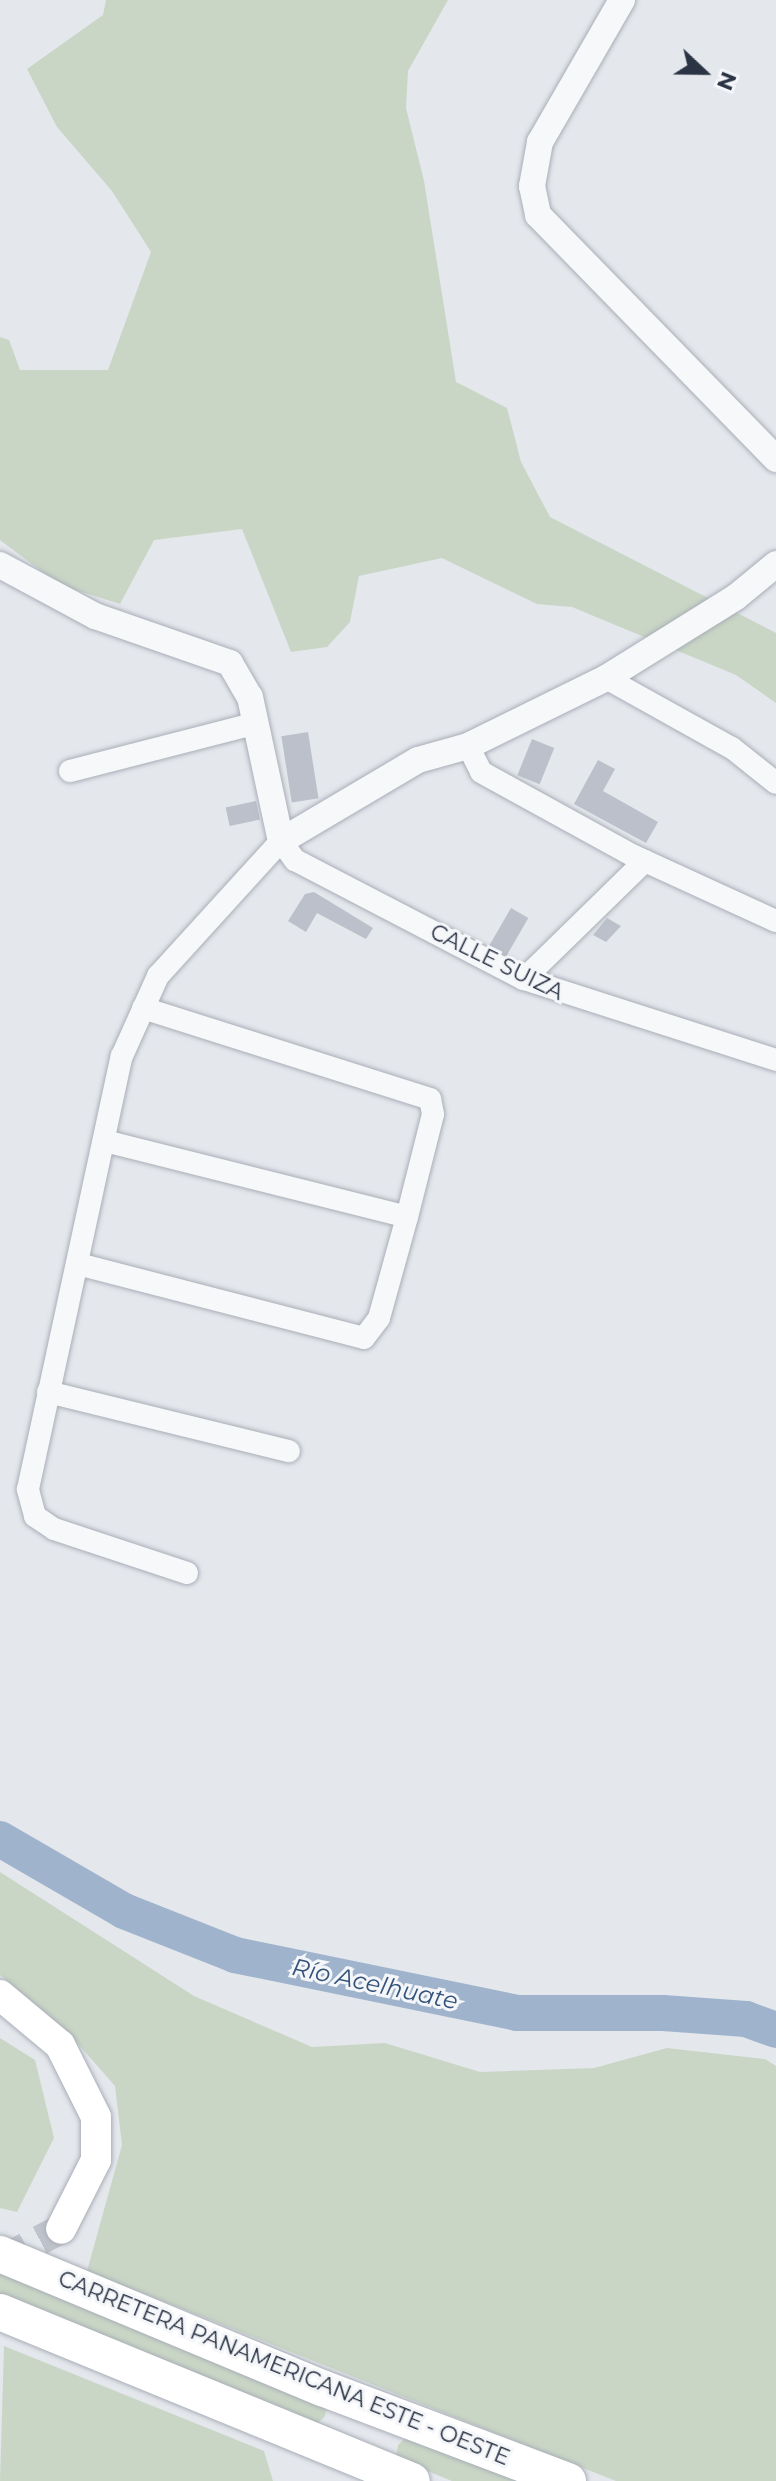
<!DOCTYPE html>
<meta charset="utf-8">
<style>
body{margin:0}
#map{position:relative;width:776px;height:2481px;overflow:hidden;background:#e4e7ec;font-family:Montserrat,sans-serif}
div>[style]{position:absolute}
.green>*{inset:0;background:#c9d6c5}
.river>*{height:36px;margin:-18px;padding:0 18px;transform-origin:18px;border-radius:18px;background:#9fb4cc}
.building>*{inset:0;background:#bbc0ca;transform-origin:0 0}
.secondary-tunnel>*{height:30px;margin-top:-15px;transform-origin:0;background:repeating-linear-gradient(90deg,#bfc3cb 0 30px,transparent 0 45px)}
.roads{filter:drop-shadow(0 0 2px #a9aeb7) drop-shadow(0 0 2px #a9aeb7)}
.minor>*{height:22px;margin:-11px;padding:0 11px;transform-origin:11px;border-radius:11px;background:#f7f8fa}
.tertiary>*{height:26px;margin:-13px;padding:0 13px;transform-origin:13px;border-radius:13px;background:#f7f8fa}
.secondary>*{height:30px;margin:-15px;padding:0 15px;transform-origin:15px;border-radius:15px;background:#fff}
.trunk>*{height:36px;margin:-18px;padding:0 18px;transform-origin:18px;border-radius:18px;background:#fff}
span{translate:-50% -50%;white-space:nowrap;text-align:center;line-height:1.15;-webkit-text-stroke:6px #f4f6f9;paint-order:stroke}
.street-label{font-size:22px;color:#2b3445}
.water-label{font-size:24px;color:#34527a;font-style:italic}
.north{position:absolute;left:664px;top:32px;width:80px;height:80px;-webkit-text-stroke:6px #f4f6f9;paint-order:stroke;rotate:112deg;font-size:22px;font-weight:700;line-height:32px;text-align:center;color:#2b3445}
.north::after{content:'';display:block;margin:auto;width:28px;height:36px;background:#2b3445;clip-path:polygon(50% 0,100% 100%,50% 72%,0 100%)}
</style>
<div id="map">
<div class="green">
<i style="clip-path:polygon(106px 0,448px 0,408px 71px,406px 108px,424px 181px,456px 382px,507px 408px,521px 462px,550px 517px,776px 633px,776px 703px,736px 675px,572px 607px,537px 604px,442px 558px,359px 576px,350px 622px,327px 647px,291px 652px,242px 529px,154px 540px,120px 604px,60px 585px,0 540px,0 337px,9px 340px,20px 370px,108px 370px,151px 252px,112px 191px,57px 127px,27px 69px,103px 15px)"></i>
<i style="clip-path:polygon(0 1872px,194px 1996px,312px 2047px,385px 2043px,480px 2072px,594px 2068px,667px 2048px,765px 2059px,776px 2066px,776px 2481px,616px 2481px,87px 2271px,122px 2145px,115px 2086px,65px 2029px,0 1975px)"></i>
<i style="clip-path:polygon(0 2038px,35px 2060px,54px 2138px,17px 2212px,0 2208px)"></i>
<i style="clip-path:polygon(0 2271px,326px 2408px,325px 2416px,318px 2423px,0 2301px)"></i>
<i style="clip-path:polygon(4px 2346px,264px 2451px,273px 2481px,0 2481px)"></i>
<i style="clip-path:polygon(408px 2436px,533px 2481px,452px 2481px,396px 2458px,398px 2445px)"></i>
</div>
<div class="river">
<i style="left:0;top:1839px;width:143px;rotate:30.1deg"></i>
<i style="left:124px;top:1911px;width:119px;rotate:21.6deg"></i>
<i style="left:235px;top:1955px;width:288px;rotate:11.6deg"></i>
<i style="left:517px;top:2013px;width:146px"></i>
<i style="left:663px;top:2013px;width:83px;rotate:4.1deg"></i>
<i style="left:746px;top:2019px;width:32px;rotate:20deg"></i>
</div>
<div class="building">
<i style="left:308px;top:732px;width:67px;height:27px;rotate:81deg"></i>
<i style="left:532px;top:739px;width:24px;height:39px;rotate:22deg"></i>
<i style="clip-path:polygon(598px 760px,615px 769px,603px 791px,658px 822px,646px 843px,574px 804px)"></i>
<i style="left:256px;top:801px;width:19px;height:31px;rotate:78deg"></i>
<i style="clip-path:polygon(314px 892px,373px 928px,366px 939px,317px 913px,306px 932px,288px 921px,305px 894px)"></i>
<i style="left:511px;top:908px;width:20px;height:44px;rotate:30deg"></i>
<i style="clip-path:polygon(607px 918px,621px 926px,606px 942px,593px 935px)"></i>
</div>
<div class="secondary-tunnel">
<i style="left:0;top:2261px;width:69px;rotate:-27.7deg"></i>
</div>
<div class="roads">
<div class="minor">
<i style="left:606px;top:678px;width:144px;rotate:29.1deg"></i>
<i style="left:732px;top:748px;width:56px;rotate:38.5deg"></i>
<i style="left:468px;top:746px;width:29px;rotate:63deg"></i>
<i style="left:481px;top:772px;width:175px;rotate:28.8deg"></i>
<i style="left:634px;top:856px;width:156px;rotate:24.6deg"></i>
<i style="left:70px;top:771px;width:193px;rotate:-14.4deg"></i>
<i style="left:524px;top:979px;width:169px;rotate:-44.3deg"></i>
<i style="left:105px;top:1141px;width:311px;rotate:14.1deg"></i>
<i style="left:78px;top:1264px;width:295px;rotate:14.5deg"></i>
<i style="left:364px;top:1338px;width:25px;rotate:-53deg"></i>
<i style="left:379px;top:1318px;width:105px;rotate:-74.5deg"></i>
<i style="left:407px;top:1217px;width:106px;rotate:-75.8deg"></i>
<i style="left:433px;top:1114px;width:15px;rotate:-101deg"></i>
<i style="left:430px;top:1099px;width:301px;rotate:-162.4deg"></i>
<i style="left:48px;top:1392px;width:248px;rotate:13.8deg"></i>
<i style="left:187px;top:1573px;width:140px;rotate:-161.7deg"></i>
<i style="left:54px;top:1529px;width:23px;rotate:-146deg"></i>
<i style="left:35px;top:1516px;width:28px;rotate:-105deg"></i>
<i style="left:28px;top:1489px;width:443px;rotate:-77.8deg"></i>
<i style="left:122px;top:1056px;width:88px;rotate:-65.8deg"></i>
<i style="left:158px;top:976px;width:183px;rotate:-47.7deg"></i>
<i style="left:281px;top:841px;width:24px;rotate:54deg"></i>
<i style="left:295px;top:860px;width:258px;rotate:27.5deg"></i>
<i style="left:524px;top:979px;width:265px;rotate:17.8deg"></i>
</div>
<div class="tertiary">
<i style="left:622px;top:0;width:164px;rotate:120deg"></i>
<i style="left:540px;top:142px;width:45px;rotate:100.3deg"></i>
<i style="left:532px;top:186px;width:30px;rotate:78deg"></i>
<i style="left:538px;top:215px;width:341px;rotate:45.7deg"></i>
<i style="left:0;top:565px;width:108px;rotate:28.2deg"></i>
<i style="left:95px;top:616px;width:143px;rotate:19.2deg"></i>
<i style="left:230px;top:663px;width:39px;rotate:60deg"></i>
<i style="left:250px;top:697px;width:147px;rotate:77.9deg"></i>
<i style="left:281px;top:841px;width:159px;rotate:-30.6deg"></i>
<i style="left:418px;top:760px;width:52px;rotate:-15.6deg"></i>
<i style="left:468px;top:746px;width:154px;rotate:-26.2deg"></i>
<i style="left:606px;top:678px;width:153px;rotate:-31.9deg"></i>
<i style="left:736px;top:597px;width:52px;rotate:-39.5deg"></i>
</div>
<div class="secondary">
<i style="left:0;top:1995px;width:78px;rotate:39.8deg"></i>
<i style="left:60px;top:2045px;width:80px;rotate:63.4deg"></i>
<i style="left:96px;top:2117px;width:43px;rotate:90deg"></i>
<i style="left:96px;top:2160px;width:77px;rotate:116.9deg"></i>
</div>
<div class="trunk">
<i style="left:0;top:2254px;width:349px;rotate:22.6deg"></i>
<i style="left:322px;top:2388px;width:263px;rotate:20.7deg"></i>
<i style="left:0;top:2312px;width:445px;rotate:22.3deg"></i>
</div>
</div>
<div class="street-label">
<span style="left:497px;top:962px;rotate:26deg">CALLE SUIZA</span>
<span style="left:284px;top:2368px;rotate:22deg">CARRETERA PANAMERICANA ESTE - OESTE</span>
</div>
<div class="water-label">
<span style="left:375px;top:1984px;rotate:12deg">Río Acelhuate</span>
</div>
<div class="north">N</div>
</div>
